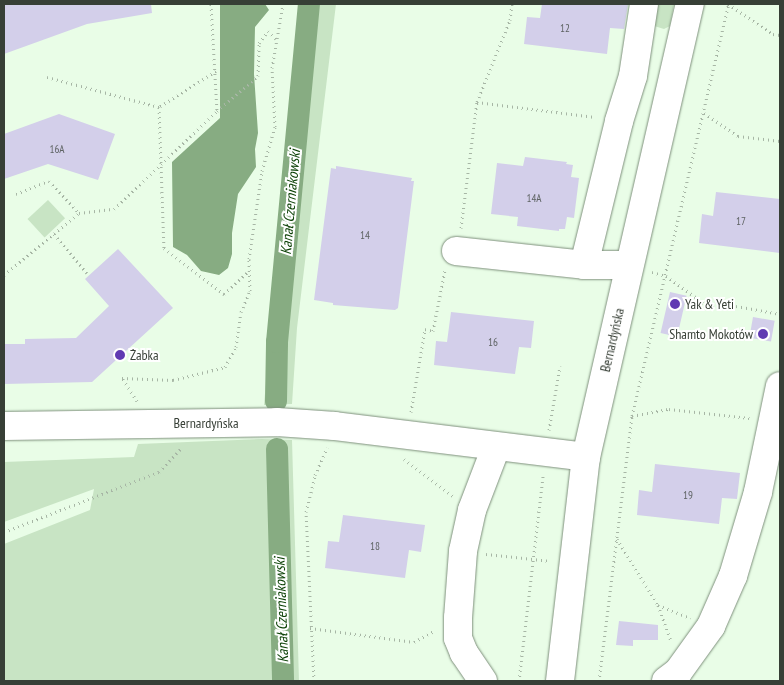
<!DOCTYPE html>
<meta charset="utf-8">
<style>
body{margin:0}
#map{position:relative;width:784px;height:685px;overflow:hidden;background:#e9fde7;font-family:"PT Sans Narrow",sans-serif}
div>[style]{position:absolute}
.green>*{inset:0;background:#c8e4c4;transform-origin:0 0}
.water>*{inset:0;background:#87ac82}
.canal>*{height:22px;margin:-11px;padding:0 11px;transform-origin:11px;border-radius:11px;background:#87ac82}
.building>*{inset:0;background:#d3cfea;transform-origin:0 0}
.path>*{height:3px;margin-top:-1.5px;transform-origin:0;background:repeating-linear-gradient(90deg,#a7b6a5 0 1px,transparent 0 5px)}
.roads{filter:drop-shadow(0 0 1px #7e907c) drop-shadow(0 0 1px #7e907c)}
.minor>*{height:28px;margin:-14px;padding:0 14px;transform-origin:14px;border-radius:14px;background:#fff}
.dots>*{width:14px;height:14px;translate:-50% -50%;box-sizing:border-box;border:2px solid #fff;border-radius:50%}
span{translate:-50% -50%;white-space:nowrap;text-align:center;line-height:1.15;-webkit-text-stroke:4px #fff;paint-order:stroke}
.number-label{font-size:11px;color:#5e6363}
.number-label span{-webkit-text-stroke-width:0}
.poi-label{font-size:14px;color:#373f36}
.left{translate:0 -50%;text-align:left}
.right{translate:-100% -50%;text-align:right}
.street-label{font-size:14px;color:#373f36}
.water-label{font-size:15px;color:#0d4207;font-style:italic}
.frame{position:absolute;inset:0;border:5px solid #373f36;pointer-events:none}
</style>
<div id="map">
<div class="green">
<i style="clip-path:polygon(299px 4px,336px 4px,297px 328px,292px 404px,264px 405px)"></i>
<i style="clip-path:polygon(650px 4px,674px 4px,670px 26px,664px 29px,651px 25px)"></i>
<i style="left:48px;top:200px;width:25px;height:28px;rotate:47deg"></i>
<i style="clip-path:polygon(262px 439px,292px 440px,299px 681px,4px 681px,4px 544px,90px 510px,94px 489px,4px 522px,4px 462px,134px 457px,138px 444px)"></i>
</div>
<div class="water">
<i style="clip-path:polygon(220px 4px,265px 4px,269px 10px,255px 27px,254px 74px,258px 133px,255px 149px,256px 167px,238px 194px,232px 233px,232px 254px,228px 268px,219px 275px,201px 271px,187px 255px,173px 247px,172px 162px,220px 118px)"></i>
</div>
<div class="canal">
<i style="left:276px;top:401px;width:59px;rotate:-89deg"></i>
<i style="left:277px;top:342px;width:340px;rotate:-84.6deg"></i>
<i style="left:277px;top:449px;width:232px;rotate:88.5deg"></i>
</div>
<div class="building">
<i style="clip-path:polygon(4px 4px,151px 4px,152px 13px,87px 24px,4px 54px)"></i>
<i style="clip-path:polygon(542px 4px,628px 4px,624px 29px,610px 28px,607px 54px,524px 44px,527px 17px,540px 18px)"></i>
<i style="clip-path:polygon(59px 114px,115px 134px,98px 180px,48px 164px,4px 179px,4px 134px)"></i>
<i style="clip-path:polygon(525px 157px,567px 162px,566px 164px,573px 165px,571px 177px,579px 178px,574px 218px,567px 217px,565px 229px,559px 229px,559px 231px,517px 226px,518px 217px,491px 214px,497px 163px,523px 166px)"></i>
<i style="clip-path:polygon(336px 166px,412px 178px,411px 181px,414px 181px,398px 308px,395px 310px,333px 305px,333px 303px,314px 300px,331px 168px,336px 169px)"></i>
<i style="clip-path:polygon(716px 192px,780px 199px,780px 253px,699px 243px,702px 214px,713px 216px)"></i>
<i style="clip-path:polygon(118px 249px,173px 308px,92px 382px,4px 384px,4px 344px,25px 344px,25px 339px,76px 338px,109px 306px,85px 279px)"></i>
<i style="left:670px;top:292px;width:17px;height:42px;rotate:13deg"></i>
<i style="clip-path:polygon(451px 312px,534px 321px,531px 348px,519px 347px,515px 374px,434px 365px,436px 341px,447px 342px)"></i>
<i style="left:753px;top:317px;width:22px;height:21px;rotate:10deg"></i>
<i style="clip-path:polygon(655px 464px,740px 473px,737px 499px,722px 498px,719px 524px,637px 515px,639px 490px,652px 492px)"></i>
<i style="clip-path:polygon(343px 515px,425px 525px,421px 552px,409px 550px,405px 578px,325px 568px,328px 541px,339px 542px)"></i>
<i style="clip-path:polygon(619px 621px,658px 625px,658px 640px,633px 640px,633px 646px,616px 645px)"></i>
</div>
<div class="path">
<i style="left:211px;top:4px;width:106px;rotate:86.8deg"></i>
<i style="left:728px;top:4px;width:54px;rotate:33.7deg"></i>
<i style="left:773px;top:34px;width:7px;rotate:8deg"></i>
<i style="left:216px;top:71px;width:67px;rotate:147.7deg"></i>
<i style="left:159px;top:107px;width:141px;rotate:88deg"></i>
<i style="left:164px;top:248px;width:76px;rotate:37.5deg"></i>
<i style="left:224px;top:294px;width:34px;rotate:-43deg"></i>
<i style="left:47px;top:77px;width:116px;rotate:15deg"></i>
<i style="left:477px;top:102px;width:119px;rotate:7.2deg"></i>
<i style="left:704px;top:113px;width:41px;rotate:34.1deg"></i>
<i style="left:738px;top:136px;width:42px;rotate:6.8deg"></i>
<i style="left:16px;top:194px;width:35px;rotate:-22deg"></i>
<i style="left:49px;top:181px;width:44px;rotate:46.8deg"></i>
<i style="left:461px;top:228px;width:127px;rotate:-82.8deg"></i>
<i style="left:477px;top:102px;width:88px;rotate:-68.1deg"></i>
<i style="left:510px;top:20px;width:16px;rotate:-83deg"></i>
<i style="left:54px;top:234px;width:51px;rotate:49.8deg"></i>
<i style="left:652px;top:272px;width:15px;rotate:16deg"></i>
<i style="left:666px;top:276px;width:52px;rotate:35.5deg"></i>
<i style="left:708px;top:306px;width:28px"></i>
<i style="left:736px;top:306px;width:45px;rotate:10.3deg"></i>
<i style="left:4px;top:275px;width:97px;rotate:-39.6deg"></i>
<i style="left:79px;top:213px;width:35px;rotate:-7deg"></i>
<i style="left:114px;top:209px;width:142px;rotate:-43.6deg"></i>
<i style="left:217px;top:111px;width:54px;rotate:-40.5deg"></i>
<i style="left:258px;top:76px;width:33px;rotate:-88deg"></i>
<i style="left:259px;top:43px;width:15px;rotate:-53deg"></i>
<i style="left:268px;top:31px;width:11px;rotate:45deg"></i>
<i style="left:137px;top:401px;width:27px;rotate:-123deg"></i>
<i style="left:122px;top:378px;width:51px;rotate:2.2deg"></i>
<i style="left:173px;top:380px;width:54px;rotate:-14deg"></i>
<i style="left:225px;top:367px;width:23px;rotate:-61deg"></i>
<i style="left:236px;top:347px;width:35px;rotate:-82deg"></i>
<i style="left:241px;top:312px;width:23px;rotate:-67deg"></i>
<i style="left:250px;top:291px;width:32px;rotate:-92deg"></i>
<i style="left:249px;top:259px;width:89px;rotate:-81.6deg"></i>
<i style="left:262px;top:171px;width:46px;rotate:-73.5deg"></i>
<i style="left:275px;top:127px;width:59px;rotate:-92.9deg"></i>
<i style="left:272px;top:68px;width:65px;rotate:-80.2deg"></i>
<i style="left:411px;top:412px;width:84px;rotate:-80.4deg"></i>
<i style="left:425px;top:329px;width:8px;rotate:14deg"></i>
<i style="left:433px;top:331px;width:62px;rotate:-78.9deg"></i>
<i style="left:632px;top:416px;width:38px;rotate:-11deg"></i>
<i style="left:669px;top:409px;width:81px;rotate:6.3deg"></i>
<i style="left:549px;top:430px;width:65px;rotate:-80.2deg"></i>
<i style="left:404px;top:459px;width:61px;rotate:37.1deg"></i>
<i style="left:4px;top:532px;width:166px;rotate:-21.2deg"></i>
<i style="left:159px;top:472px;width:34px;rotate:-47deg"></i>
<i style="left:617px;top:539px;width:78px;rotate:58.2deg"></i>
<i style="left:658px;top:605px;width:38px;rotate:70deg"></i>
<i style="left:486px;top:554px;width:65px;rotate:6.1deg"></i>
<i style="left:658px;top:605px;width:35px;rotate:22deg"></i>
<i style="left:310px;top:628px;width:105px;rotate:7.7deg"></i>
<i style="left:414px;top:642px;width:23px;rotate:-29deg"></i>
<i style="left:314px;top:681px;width:169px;rotate:-92.7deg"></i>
<i style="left:306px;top:512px;width:38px;rotate:-76deg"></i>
<i style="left:315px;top:475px;width:30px;rotate:-66deg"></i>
<i style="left:519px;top:681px;width:206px;rotate:-83.3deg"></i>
<i style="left:599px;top:681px;width:267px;rotate:-82.9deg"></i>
<i style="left:632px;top:416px;width:423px;rotate:-76.8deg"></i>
</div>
<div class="roads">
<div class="minor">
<i style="left:456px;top:251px;width:129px;rotate:6.2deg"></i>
<i style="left:584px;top:265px;width:45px"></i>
<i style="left:584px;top:265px;width:148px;rotate:-76.3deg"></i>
<i style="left:619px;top:121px;width:47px;rotate:-72.7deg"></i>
<i style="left:633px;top:76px;width:73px;rotate:-81.3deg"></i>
<i style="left:4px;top:426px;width:273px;rotate:-0.8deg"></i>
<i style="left:277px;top:422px;width:58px;rotate:3.9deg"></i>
<i style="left:335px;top:426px;width:253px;rotate:7deg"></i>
<i style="left:483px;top:681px;width:34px;rotate:-124deg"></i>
<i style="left:464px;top:653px;width:16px;rotate:-112deg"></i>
<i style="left:458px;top:638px;width:20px;rotate:-90deg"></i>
<i style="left:458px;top:618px;width:67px;rotate:-85.7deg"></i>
<i style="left:463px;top:551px;width:42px;rotate:-77.6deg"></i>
<i style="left:472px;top:510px;width:67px;rotate:-69.1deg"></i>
<i style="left:560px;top:681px;width:226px;rotate:-83.4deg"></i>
<i style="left:586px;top:457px;width:465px;rotate:-77.1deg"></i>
<i style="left:666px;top:681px;width:15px;rotate:-37deg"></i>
<i style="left:678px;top:672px;width:57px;rotate:-54.3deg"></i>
<i style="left:711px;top:626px;width:55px;rotate:-66.3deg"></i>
<i style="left:733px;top:576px;width:88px;rotate:-73.4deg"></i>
<i style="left:758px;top:492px;width:108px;rotate:-78.3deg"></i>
</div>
</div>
<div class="dots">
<i style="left:675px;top:304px;background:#603ab2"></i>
<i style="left:763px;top:334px;background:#603ab2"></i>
<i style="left:120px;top:355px;background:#603ab2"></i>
</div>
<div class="number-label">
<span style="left:565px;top:28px">12</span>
<span style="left:57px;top:149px">16A</span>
<span style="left:534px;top:198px">14A</span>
<span style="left:741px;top:221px">17</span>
<span style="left:365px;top:235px">14</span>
<span style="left:493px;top:342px">16</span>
<span style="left:688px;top:495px">19</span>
<span style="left:375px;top:546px">18</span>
</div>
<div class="poi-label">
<span class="left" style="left:685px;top:304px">Yak &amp; Yeti</span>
<span class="right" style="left:753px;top:334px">Shamto Mokotów</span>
<span class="left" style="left:130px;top:355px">Żabka</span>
</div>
<div class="street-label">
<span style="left:612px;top:340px;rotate:-77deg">Bernardyńska</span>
<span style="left:206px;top:423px">Bernardyńska</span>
</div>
<div class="water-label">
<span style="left:290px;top:202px;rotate:-85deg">Kanał Czerniakowski</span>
<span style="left:281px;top:610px;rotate:-92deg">Kanał Czerniakowski</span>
</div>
<div class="frame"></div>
</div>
